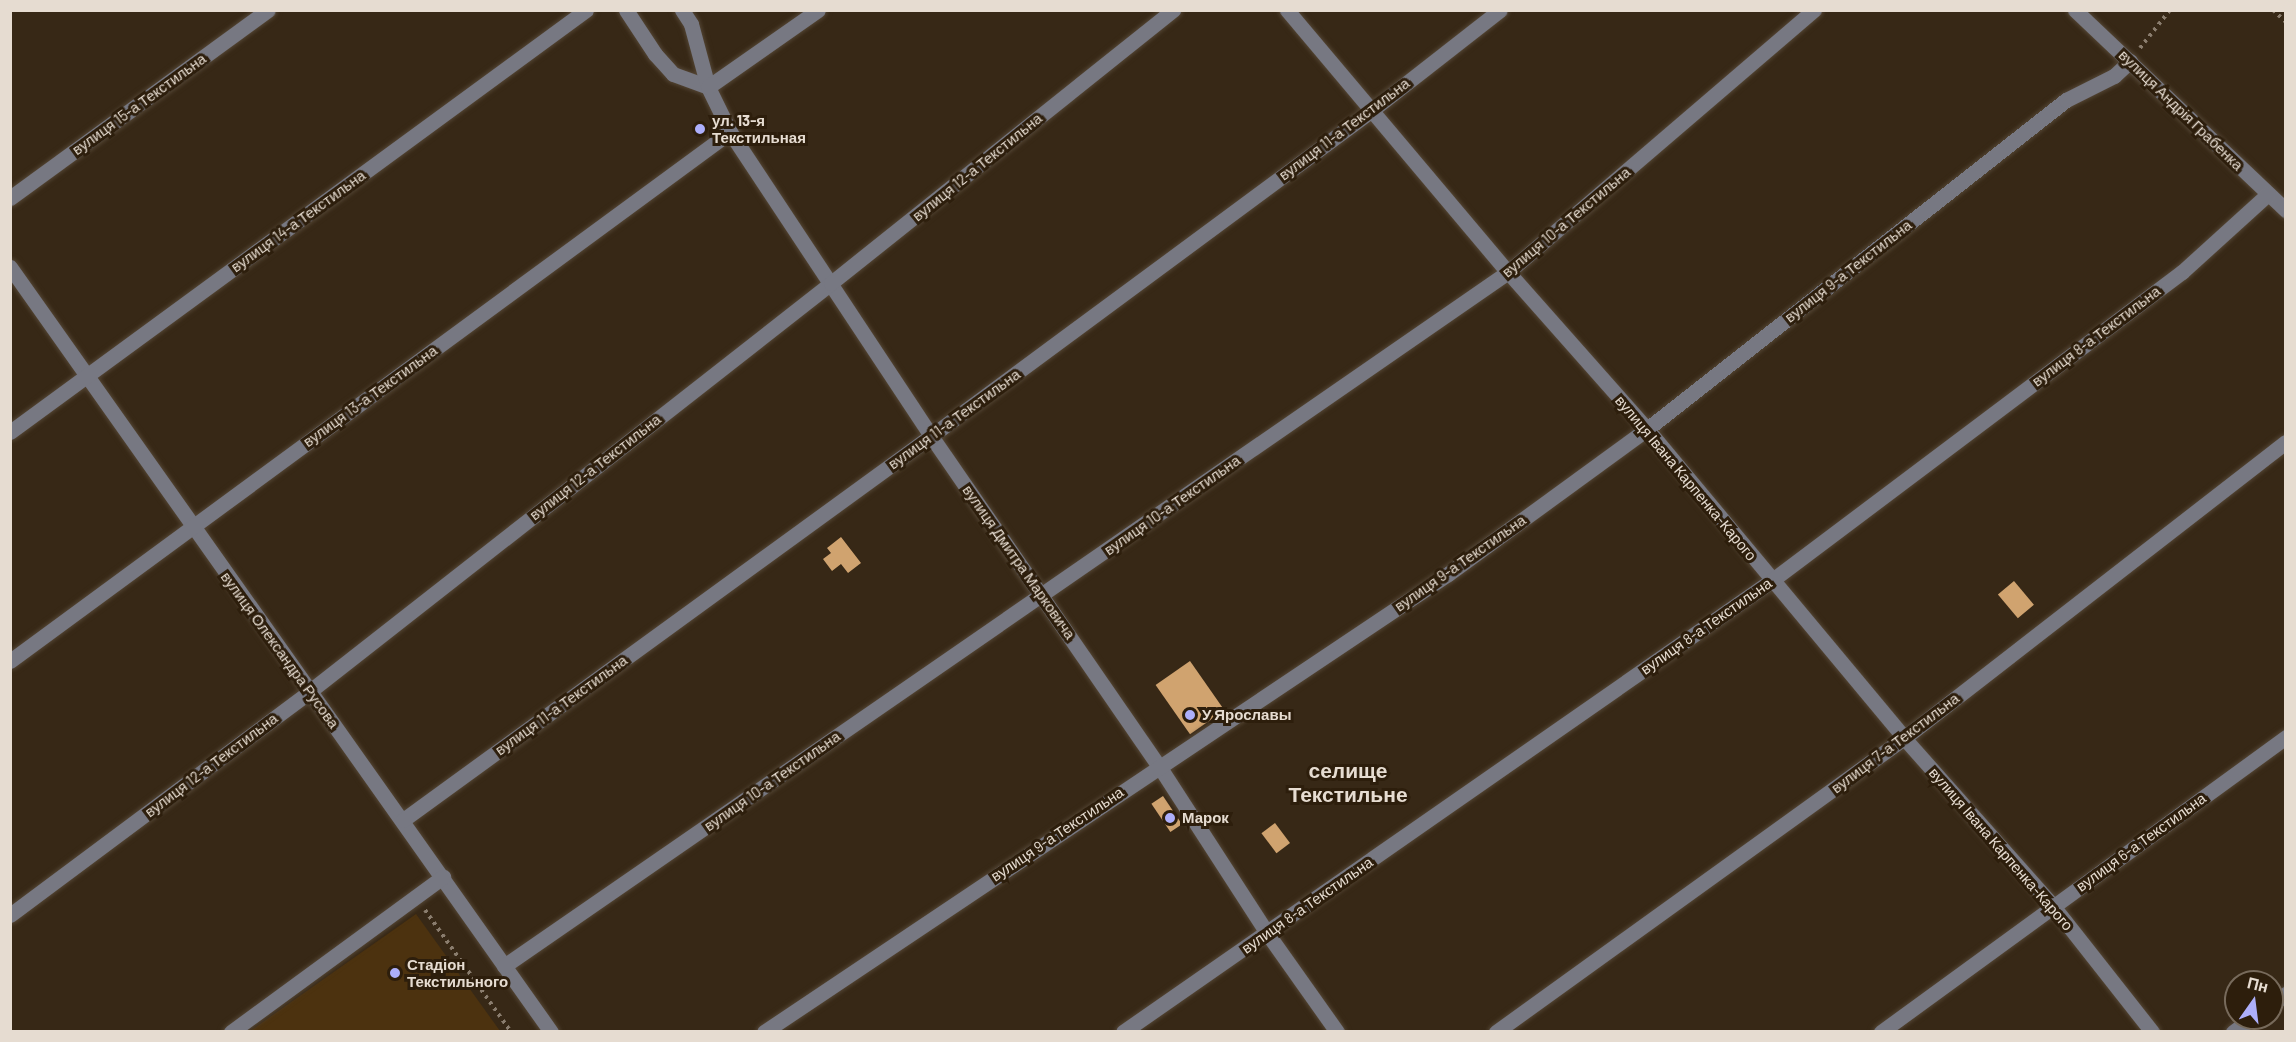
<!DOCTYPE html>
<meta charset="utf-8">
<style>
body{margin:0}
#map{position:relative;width:2296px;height:1042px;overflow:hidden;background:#372816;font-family:Barlow,sans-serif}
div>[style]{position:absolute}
.green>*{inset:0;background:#4c320f}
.building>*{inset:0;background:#d0a36f;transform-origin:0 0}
.path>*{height:4px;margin-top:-2px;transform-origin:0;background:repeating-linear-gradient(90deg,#8a7d6e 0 3px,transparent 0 7.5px)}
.roads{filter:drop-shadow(0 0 2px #534534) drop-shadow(0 0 2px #534534)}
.minor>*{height:15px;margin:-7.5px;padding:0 7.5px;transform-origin:7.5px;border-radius:7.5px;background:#777882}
.dots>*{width:16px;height:16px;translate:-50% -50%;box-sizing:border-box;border:3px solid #2d1e0c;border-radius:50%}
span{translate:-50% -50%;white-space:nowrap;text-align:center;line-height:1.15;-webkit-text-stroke:6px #2d1e0c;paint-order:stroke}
.street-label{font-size:15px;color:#e6dcd1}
.poi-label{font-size:15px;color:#e6dcd1;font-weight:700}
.left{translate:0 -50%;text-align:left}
.district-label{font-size:21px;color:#e6dcd1;font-weight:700}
.frame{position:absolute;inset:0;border:12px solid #e6dcd1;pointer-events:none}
.north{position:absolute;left:2224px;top:970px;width:60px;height:60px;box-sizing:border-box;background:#2d1e0c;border:2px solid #776a5b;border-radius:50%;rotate:14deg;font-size:16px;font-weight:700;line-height:24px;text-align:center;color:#e6dcd1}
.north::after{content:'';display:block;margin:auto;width:21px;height:27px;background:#adaffb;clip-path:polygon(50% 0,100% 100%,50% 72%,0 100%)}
</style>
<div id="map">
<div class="green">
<i style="clip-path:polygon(416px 914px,500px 1031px,250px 1031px)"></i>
</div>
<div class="building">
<i style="clip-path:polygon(841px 537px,861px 563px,848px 573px,841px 564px,832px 571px,823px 559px,831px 553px,827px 548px)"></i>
<i style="left:2014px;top:581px;width:31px;height:21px;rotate:50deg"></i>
<i style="left:1190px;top:661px;width:60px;height:42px;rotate:55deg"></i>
<i style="left:1163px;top:796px;width:34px;height:14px;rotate:56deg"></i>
<i style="left:1275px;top:823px;width:25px;height:17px;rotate:53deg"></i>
</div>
<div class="path">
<i style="left:2273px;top:10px;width:18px;rotate:43deg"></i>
<i style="left:2140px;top:48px;width:48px;rotate:-51.7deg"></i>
<i style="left:425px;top:910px;width:149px;rotate:54.8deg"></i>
</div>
<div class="roads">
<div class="minor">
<i style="left:626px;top:10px;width:53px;rotate:56.6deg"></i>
<i style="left:655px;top:54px;width:27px;rotate:48deg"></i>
<i style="left:673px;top:74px;width:37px;rotate:20deg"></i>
<i style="left:708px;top:87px;width:50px;rotate:63.9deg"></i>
<i style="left:730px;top:132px;width:364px;rotate:56.5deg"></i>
<i style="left:931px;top:436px;width:401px;rotate:55.4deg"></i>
<i style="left:1159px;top:766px;width:199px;rotate:57.1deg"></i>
<i style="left:1267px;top:933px;width:121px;rotate:54.7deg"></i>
<i style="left:682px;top:10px;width:17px;rotate:57deg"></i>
<i style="left:691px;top:24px;width:65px;rotate:74.9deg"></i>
<i style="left:708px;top:87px;width:134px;rotate:-35deg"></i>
<i style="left:1287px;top:10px;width:343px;rotate:49.9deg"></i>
<i style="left:1508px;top:272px;width:210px;rotate:48.5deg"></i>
<i style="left:1647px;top:429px;width:402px;rotate:50.2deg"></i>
<i style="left:1904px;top:738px;width:225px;rotate:48.4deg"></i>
<i style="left:2053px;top:906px;width:160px;rotate:51.8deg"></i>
<i style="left:2075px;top:10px;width:291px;rotate:43.5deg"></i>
<i style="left:10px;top:198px;width:319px;rotate:-36.1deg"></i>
<i style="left:10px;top:267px;width:937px;rotate:54.73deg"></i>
<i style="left:10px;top:432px;width:714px;rotate:-36.23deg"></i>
<i style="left:10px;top:661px;width:893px;rotate:-36.31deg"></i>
<i style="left:403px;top:820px;width:653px;rotate:-36.03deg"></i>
<i style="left:931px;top:436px;width:548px;rotate:-36.47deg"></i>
<i style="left:1372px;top:110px;width:162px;rotate:-38deg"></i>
<i style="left:10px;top:915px;width:374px;rotate:-36.7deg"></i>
<i style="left:310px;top:691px;width:662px;rotate:-38.06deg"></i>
<i style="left:831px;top:283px;width:438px;rotate:-38.6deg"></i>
<i style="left:504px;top:966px;width:1221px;rotate:-34.65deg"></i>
<i style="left:1508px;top:272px;width:403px;rotate:-40.6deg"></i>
<i style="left:2272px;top:1004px;width:17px;rotate:-36deg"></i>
<i style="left:231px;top:1032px;width:263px;rotate:-36.2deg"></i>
<i style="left:764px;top:1032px;width:823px;rotate:-33.81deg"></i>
<i style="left:1448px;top:574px;width:246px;rotate:-36.1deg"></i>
<i style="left:1647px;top:429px;width:533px;rotate:-38.14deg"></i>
<i style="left:2066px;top:100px;width:54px;rotate:-26.6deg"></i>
<i style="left:2114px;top:76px;width:22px;rotate:-43deg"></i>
<i style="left:1123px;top:1032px;width:789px;rotate:-34.84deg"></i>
<i style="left:1771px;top:581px;width:514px;rotate:-36.94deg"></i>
<i style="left:2182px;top:272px;width:116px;rotate:-42.2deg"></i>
<i style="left:1496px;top:1032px;width:503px;rotate:-35.78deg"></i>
<i style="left:1904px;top:738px;width:483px;rotate:-37.8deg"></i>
<i style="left:1881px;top:1032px;width:501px;rotate:-36.07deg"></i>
<i style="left:2233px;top:1032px;width:24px;rotate:-36deg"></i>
</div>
</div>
<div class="dots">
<i style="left:700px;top:129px;background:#adaffb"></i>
<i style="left:1190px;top:715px;background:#adaffb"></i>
<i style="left:1170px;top:818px;background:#adaffb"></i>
<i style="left:395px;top:973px;background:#adaffb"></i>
</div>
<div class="street-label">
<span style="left:139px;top:104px;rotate:-36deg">вулиця 15-а Текстильна</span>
<span style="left:2181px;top:110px;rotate:44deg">вулиця Андрія Грабенка</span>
<span style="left:1344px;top:129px;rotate:-37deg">вулиця 11-а Текстильна</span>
<span style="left:977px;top:167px;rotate:-39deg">вулиця 12-а Текстильна</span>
<span style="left:298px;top:221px;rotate:-36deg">вулиця 14-а Текстильна</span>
<span style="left:1566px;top:222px;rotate:-40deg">вулиця 10-а Текстильна</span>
<span style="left:1848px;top:271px;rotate:-38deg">вулиця 9-а Текстильна</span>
<span style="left:2096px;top:336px;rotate:-37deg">вулиця 8-а Текстильна</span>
<span style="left:370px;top:396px;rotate:-36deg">вулиця 13-а Текстильна</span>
<span style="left:954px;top:419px;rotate:-36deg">вулиця 11-а Текстильна</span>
<span style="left:595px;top:467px;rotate:-38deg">вулиця 12-а Текстильна</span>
<span style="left:1686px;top:478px;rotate:50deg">вулиця Івана Карпенка-Карого</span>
<span style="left:1172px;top:505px;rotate:-35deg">вулиця 10-а Текстильна</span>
<span style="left:1019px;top:562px;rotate:55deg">вулиця Дмитра Марковича</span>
<span style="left:1460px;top:563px;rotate:-35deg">вулиця 9-а Текстильна</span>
<span style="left:1706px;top:626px;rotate:-35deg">вулиця 8-а Текстильна</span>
<span style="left:280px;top:650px;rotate:54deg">вулиця Олександра Русова</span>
<span style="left:561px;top:705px;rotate:-36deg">вулиця 11-а Текстильна</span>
<span style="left:1895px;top:743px;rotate:-37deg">вулиця 7-а Текстильна</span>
<span style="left:211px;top:765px;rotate:-37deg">вулиця 12-а Текстильна</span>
<span style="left:772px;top:781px;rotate:-35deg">вулиця 10-а Текстильна</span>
<span style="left:1057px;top:834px;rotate:-34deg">вулиця 9-а Текстильна</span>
<span style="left:2141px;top:842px;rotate:-36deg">вулиця 6-а Текстильна</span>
<span style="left:2001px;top:849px;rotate:49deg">вулиця Івана Карпенка-Карого</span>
<span style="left:1307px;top:905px;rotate:-35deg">вулиця 8-а Текстильна</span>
</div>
<div class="poi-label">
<span class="left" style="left:712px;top:129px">ул. 13-я<br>Текстильная</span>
<span class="left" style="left:1202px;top:715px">У Ярославы</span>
<span class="left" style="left:1182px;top:818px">Марок</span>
<span class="left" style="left:407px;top:973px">Стадіон<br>Текстильного</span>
</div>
<div class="district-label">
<span style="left:1348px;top:782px">селище<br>Текстильне</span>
</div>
<div class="frame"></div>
<div class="north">Пн</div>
</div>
